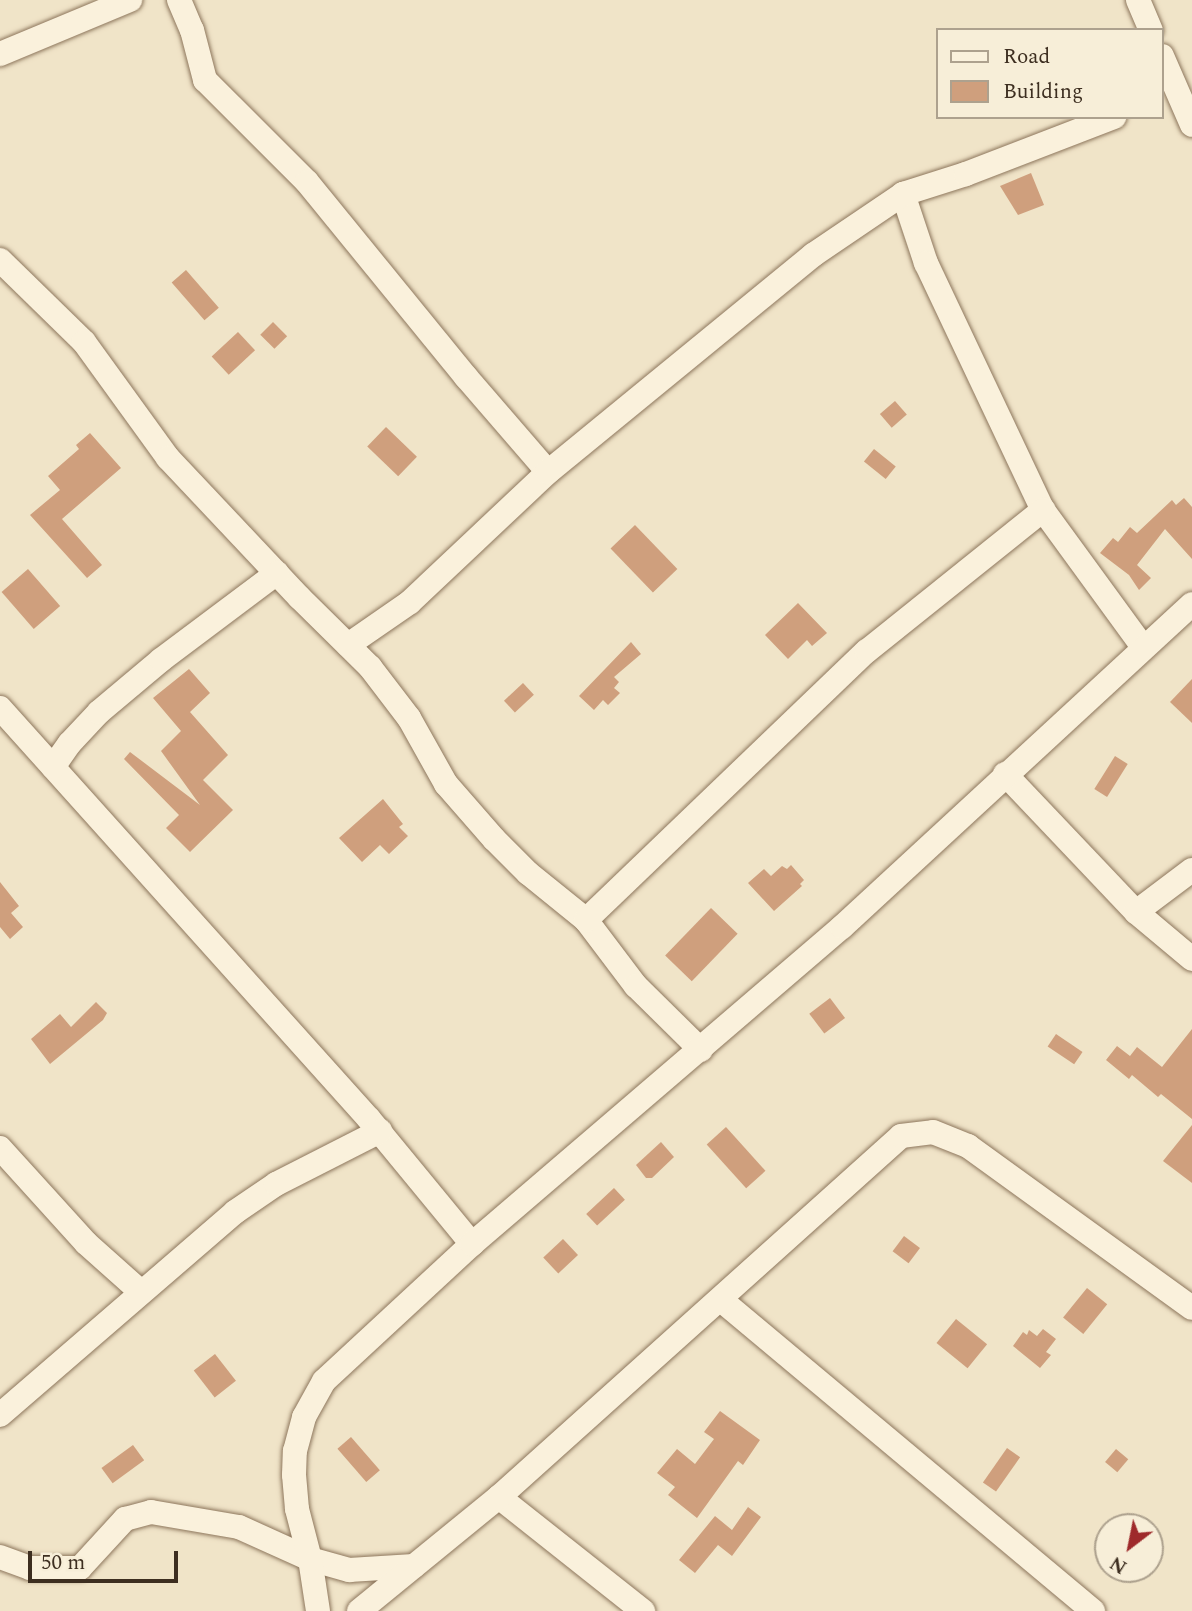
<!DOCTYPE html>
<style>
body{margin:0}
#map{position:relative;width:1192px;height:1611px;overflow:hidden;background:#f0e4c8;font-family:Spectral,serif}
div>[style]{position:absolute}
.building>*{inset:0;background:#cf9f7d;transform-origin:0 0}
.roads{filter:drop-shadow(0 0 2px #8d765c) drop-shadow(0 0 2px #8d765c)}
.minor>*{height:24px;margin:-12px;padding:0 12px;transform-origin:12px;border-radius:12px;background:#faf1dc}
span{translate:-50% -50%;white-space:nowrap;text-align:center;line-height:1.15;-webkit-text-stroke:7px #f7eed8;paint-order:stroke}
.legend{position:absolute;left:936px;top:28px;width:228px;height:91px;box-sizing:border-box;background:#f7eed8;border:2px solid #ada18e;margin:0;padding:9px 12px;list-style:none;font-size:21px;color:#3d2e20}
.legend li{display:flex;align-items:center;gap:14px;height:35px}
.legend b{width:35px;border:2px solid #ada18e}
.north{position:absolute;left:1094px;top:1513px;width:70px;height:70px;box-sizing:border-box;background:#f7eed8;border:2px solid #ada18e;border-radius:50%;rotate:212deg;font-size:19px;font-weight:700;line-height:28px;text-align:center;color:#3d2e20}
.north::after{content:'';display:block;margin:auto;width:24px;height:32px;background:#9e2a2b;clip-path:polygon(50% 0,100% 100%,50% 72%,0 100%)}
.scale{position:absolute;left:28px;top:1551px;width:150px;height:32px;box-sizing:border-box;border:4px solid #3d2e20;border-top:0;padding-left:9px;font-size:21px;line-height:24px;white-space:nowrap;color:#3d2e20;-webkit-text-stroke:5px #f7eed8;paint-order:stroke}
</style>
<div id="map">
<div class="building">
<i style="clip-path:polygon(1031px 173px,1044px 205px,1018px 215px,1000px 186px)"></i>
<i style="left:186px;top:270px;width:50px;height:19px;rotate:49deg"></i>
<i style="left:273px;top:322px;width:20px;height:18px;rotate:45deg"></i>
<i style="left:238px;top:332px;width:25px;height:36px;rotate:47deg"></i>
<i style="left:895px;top:401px;width:18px;height:20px;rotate:49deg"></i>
<i style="left:386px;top:427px;width:43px;height:27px;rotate:44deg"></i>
<i style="clip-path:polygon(90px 433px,121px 468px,62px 519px,102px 565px,87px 578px,30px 515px,60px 490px,48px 476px,79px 449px,76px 445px)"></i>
<i style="left:874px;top:449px;width:28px;height:16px;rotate:39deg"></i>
<i style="clip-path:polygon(1184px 498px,1192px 507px,1192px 559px,1165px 529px,1137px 565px,1151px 578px,1139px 590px,1129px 575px,1100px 553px,1113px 538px,1118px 542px,1130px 527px,1137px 533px,1172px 500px,1176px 505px)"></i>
<i style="left:635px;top:525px;width:61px;height:34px;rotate:46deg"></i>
<i style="left:28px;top:569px;width:49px;height:35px;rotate:49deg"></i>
<i style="clip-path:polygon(798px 603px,827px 633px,812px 646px,807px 640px,788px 659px,765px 635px)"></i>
<i style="clip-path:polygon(631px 642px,641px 654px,614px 677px,619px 682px,614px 688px,620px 693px,608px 705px,603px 700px,594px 710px,579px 696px)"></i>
<i style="clip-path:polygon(189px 669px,210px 693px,190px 712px,228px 755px,203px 780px,233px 810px,190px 852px,166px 828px,179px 815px,124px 759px,130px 752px,200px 805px,161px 751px,181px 731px,153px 698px)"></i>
<i style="clip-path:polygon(1192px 679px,1192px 723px,1170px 702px)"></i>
<i style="left:523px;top:683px;width:16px;height:26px;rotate:47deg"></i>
<i style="left:1115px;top:756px;width:15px;height:39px;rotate:32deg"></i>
<i style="clip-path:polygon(383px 799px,403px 824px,399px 827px,408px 836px,389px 854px,380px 845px,362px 862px,339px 838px)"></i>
<i style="clip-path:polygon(791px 865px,804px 880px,800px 884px,802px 886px,774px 911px,748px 883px,764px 869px,771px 876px,782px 866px,787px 869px)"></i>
<i style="clip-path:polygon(0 882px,19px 906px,11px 913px,23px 927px,10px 939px,0 927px)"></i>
<i style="left:711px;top:908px;width:37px;height:66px;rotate:44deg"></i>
<i style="left:830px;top:998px;width:25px;height:26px;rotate:53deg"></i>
<i style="clip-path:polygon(96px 1002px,107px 1013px,103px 1020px,50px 1064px,31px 1039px,60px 1014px,71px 1027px)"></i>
<i style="clip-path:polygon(1192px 1029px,1192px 1119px,1161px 1094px,1158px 1097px,1132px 1075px,1129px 1079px,1106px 1060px,1117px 1046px,1130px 1056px,1137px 1047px,1162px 1067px)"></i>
<i style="left:1056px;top:1034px;width:32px;height:15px;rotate:34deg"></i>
<i style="clip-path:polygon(1192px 1125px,1192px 1183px,1163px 1161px)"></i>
<i style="left:726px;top:1127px;width:59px;height:26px;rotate:48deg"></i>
<i style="clip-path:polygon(661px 1142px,674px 1157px,652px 1178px,646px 1178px,636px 1165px)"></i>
<i style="left:614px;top:1188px;width:16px;height:38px;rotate:47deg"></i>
<i style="left:904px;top:1236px;width:20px;height:19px;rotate:37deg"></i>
<i style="left:563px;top:1239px;width:22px;height:27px;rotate:47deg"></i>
<i style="left:1087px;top:1288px;width:26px;height:38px;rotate:39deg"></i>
<i style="left:956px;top:1319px;width:40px;height:31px;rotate:39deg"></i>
<i style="clip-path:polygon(1043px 1329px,1056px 1339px,1046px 1352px,1051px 1355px,1040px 1368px,1013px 1346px,1023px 1332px,1027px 1335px,1029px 1330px,1037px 1336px)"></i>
<i style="left:215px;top:1354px;width:34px;height:27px;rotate:52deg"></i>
<i style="clip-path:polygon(720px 1411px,760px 1440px,743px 1465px,738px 1461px,697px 1518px,668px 1495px,675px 1487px,657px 1473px,677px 1449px,695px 1464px,714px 1439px,704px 1432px)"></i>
<i style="left:351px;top:1437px;width:44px;height:18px;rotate:49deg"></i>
<i style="left:133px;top:1445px;width:19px;height:39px;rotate:54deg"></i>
<i style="left:1007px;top:1448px;width:16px;height:42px;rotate:35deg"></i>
<i style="left:1116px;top:1449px;width:16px;height:17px;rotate:40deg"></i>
<i style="clip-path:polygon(748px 1507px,761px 1517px,732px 1556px,718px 1545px,695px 1573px,679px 1560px,715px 1516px,732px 1530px)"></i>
</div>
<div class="roads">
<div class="minor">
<i style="left:179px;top:0;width:33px;rotate:67deg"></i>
<i style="left:192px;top:30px;width:52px;rotate:75.4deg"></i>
<i style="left:205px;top:80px;width:144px;rotate:45deg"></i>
<i style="left:307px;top:182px;width:252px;rotate:50.8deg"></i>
<i style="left:466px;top:377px;width:125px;rotate:49.2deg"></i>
<i style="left:1138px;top:0;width:33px;rotate:67deg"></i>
<i style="left:0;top:54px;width:141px;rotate:-22.6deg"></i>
<i style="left:1162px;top:56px;width:75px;rotate:66.5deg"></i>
<i style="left:903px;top:194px;width:73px;rotate:71.6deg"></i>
<i style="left:926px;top:263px;width:273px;rotate:64.7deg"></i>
<i style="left:1043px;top:510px;width:170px;rotate:53.9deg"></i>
<i style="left:0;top:260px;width:117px;rotate:44.3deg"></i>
<i style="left:84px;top:342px;width:143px;rotate:54.1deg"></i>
<i style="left:168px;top:458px;width:191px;rotate:46.7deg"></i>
<i style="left:299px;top:597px;width:100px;rotate:44.6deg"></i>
<i style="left:370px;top:667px;width:64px;rotate:52.6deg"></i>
<i style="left:409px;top:718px;width:76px;rotate:60.7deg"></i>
<i style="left:446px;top:784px;width:73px;rotate:48.9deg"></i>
<i style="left:494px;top:839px;width:48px;rotate:45deg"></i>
<i style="left:528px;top:873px;width:75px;rotate:39deg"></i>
<i style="left:586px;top:920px;width:83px;rotate:52.9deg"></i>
<i style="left:636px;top:986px;width:91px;rotate:44.6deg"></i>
<i style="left:348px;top:645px;width:75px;rotate:-34.7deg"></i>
<i style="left:410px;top:602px;width:190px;rotate:-43.3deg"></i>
<i style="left:548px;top:472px;width:343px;rotate:-39.3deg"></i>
<i style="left:813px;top:255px;width:109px;rotate:-34.1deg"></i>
<i style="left:903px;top:194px;width:66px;rotate:-17.6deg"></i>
<i style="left:966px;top:174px;width:159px;rotate:-21.1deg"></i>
<i style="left:0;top:708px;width:552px;rotate:48.08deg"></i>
<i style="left:369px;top:1119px;width:162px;rotate:50.5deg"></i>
<i style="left:53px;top:767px;width:29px;rotate:-55deg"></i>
<i style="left:70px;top:743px;width:42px;rotate:-46.9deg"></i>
<i style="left:99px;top:712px;width:81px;rotate:-40deg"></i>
<i style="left:161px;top:660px;width:145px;rotate:-36.9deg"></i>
<i style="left:1005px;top:774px;width:190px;rotate:46.5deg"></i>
<i style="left:1136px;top:912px;width:73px;rotate:40deg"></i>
<i style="left:1136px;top:912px;width:70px;rotate:-36.9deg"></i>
<i style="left:586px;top:920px;width:389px;rotate:-43.8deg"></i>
<i style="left:867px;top:651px;width:226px;rotate:-38.7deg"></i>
<i style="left:0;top:1148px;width:128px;rotate:47.8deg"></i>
<i style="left:86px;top:1243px;width:74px;rotate:41.7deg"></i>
<i style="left:721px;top:1300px;width:485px;rotate:39.9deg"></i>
<i style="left:0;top:1415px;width:311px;rotate:-40.8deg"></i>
<i style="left:235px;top:1212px;width:50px;rotate:-34.3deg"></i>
<i style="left:276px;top:1184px;width:117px;rotate:-27deg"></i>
<i style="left:499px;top:1497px;width:184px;rotate:38.4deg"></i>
<i style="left:0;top:1557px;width:32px;rotate:20deg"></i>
<i style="left:30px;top:1568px;width:50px"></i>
<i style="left:80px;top:1568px;width:67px;rotate:-47.4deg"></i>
<i style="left:125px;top:1519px;width:27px;rotate:-15deg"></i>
<i style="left:151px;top:1512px;width:89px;rotate:9.7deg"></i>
<i style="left:239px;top:1527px;width:78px;rotate:24.3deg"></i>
<i style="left:310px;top:1559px;width:41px;rotate:15.8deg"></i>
<i style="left:349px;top:1570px;width:65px;rotate:-3.5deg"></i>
<i style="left:318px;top:1611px;width:53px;rotate:-98.7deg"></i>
<i style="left:310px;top:1559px;width:52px;rotate:-104.6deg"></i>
<i style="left:297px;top:1509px;width:34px;rotate:-95deg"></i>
<i style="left:294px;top:1475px;width:24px;rotate:-88deg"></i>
<i style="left:295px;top:1451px;width:35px;rotate:-75deg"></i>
<i style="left:304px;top:1417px;width:41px;rotate:-60.9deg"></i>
<i style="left:324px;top:1381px;width:202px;rotate:-42.8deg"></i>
<i style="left:472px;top:1244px;width:487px;rotate:-40.6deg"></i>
<i style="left:842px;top:927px;width:476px;rotate:-42.7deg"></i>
<i style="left:359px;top:1611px;width:181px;rotate:-39.2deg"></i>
<i style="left:499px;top:1497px;width:540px;rotate:-41.92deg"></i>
<i style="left:901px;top:1136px;width:32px;rotate:-7deg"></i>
<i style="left:933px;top:1132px;width:38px;rotate:22deg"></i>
<i style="left:968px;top:1146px;width:276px;rotate:35.9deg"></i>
</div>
</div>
<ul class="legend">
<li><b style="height:9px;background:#faf1dc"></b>Road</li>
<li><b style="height:19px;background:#cf9f7d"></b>Building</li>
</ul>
<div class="north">N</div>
<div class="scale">50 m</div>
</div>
